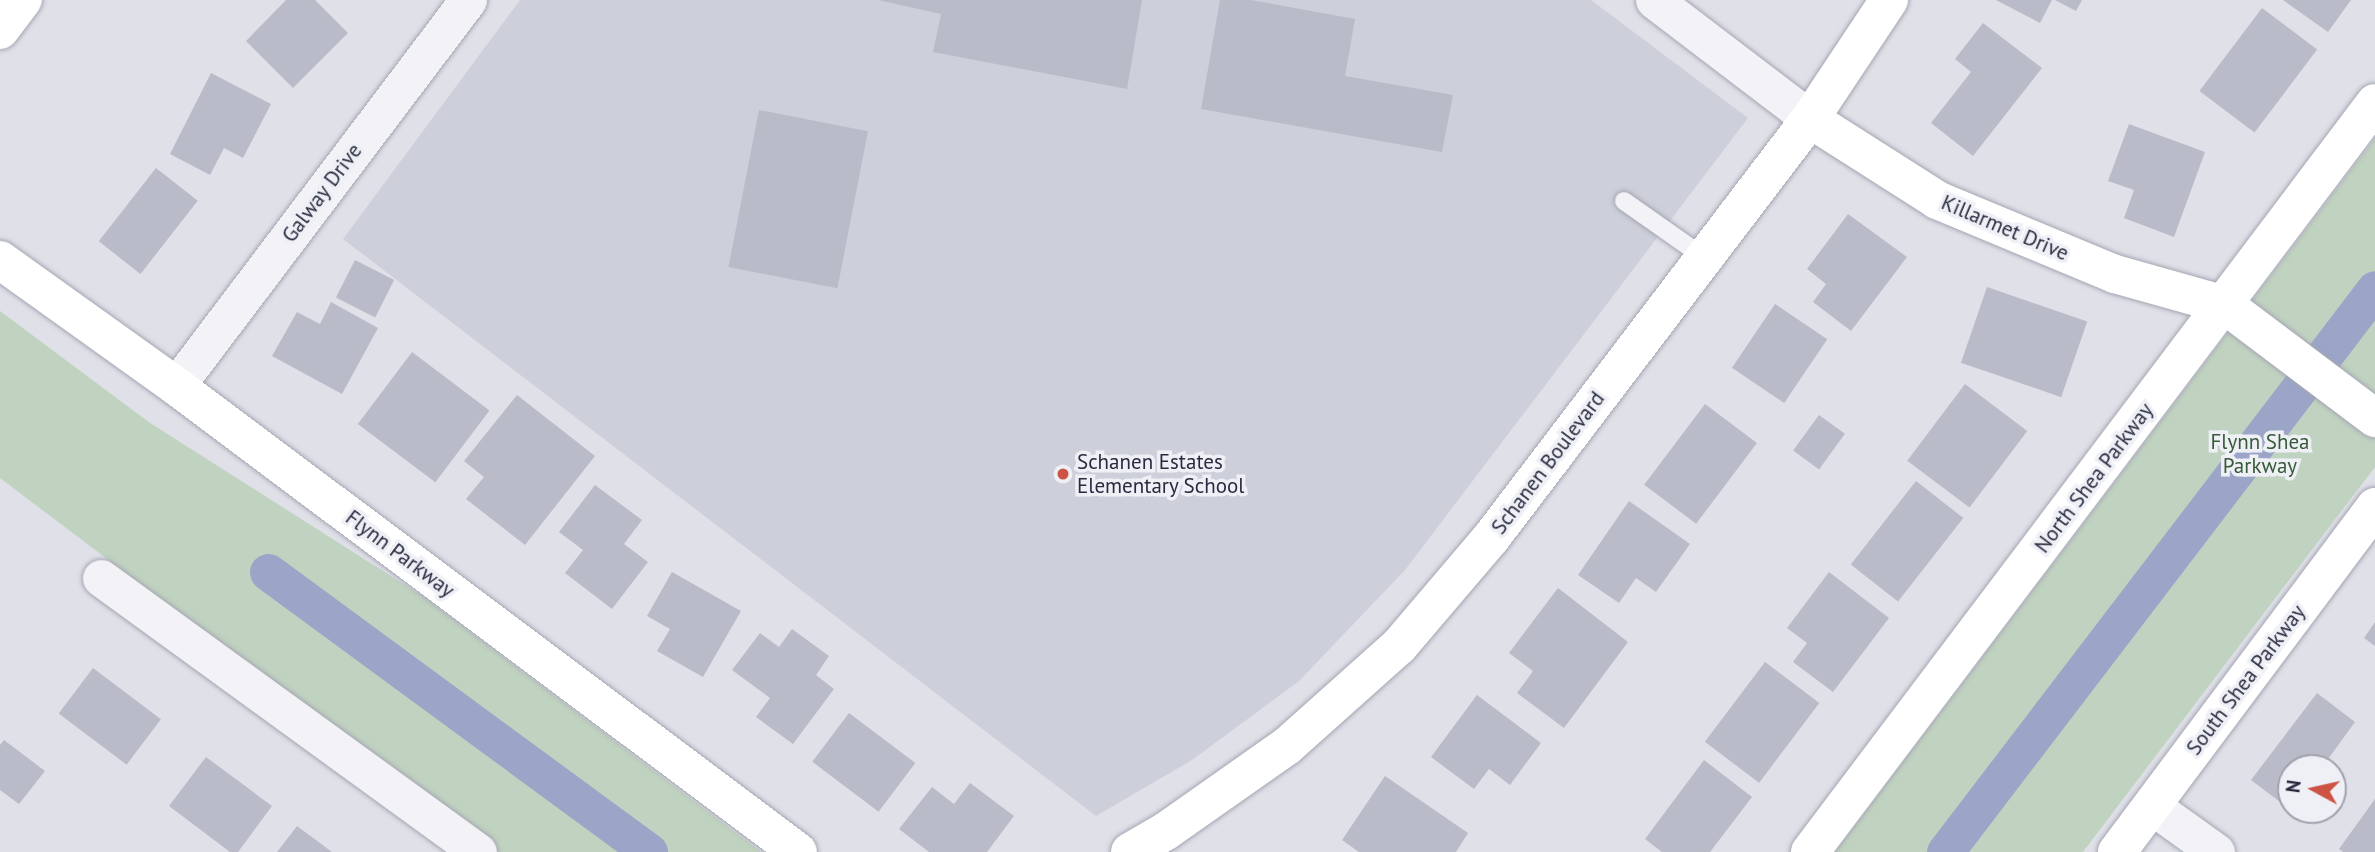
<!DOCTYPE html>
<style>
body{margin:0}
#map{position:relative;width:2375px;height:852px;overflow:hidden;background:#dfe0e8;font-family:"PT Sans",sans-serif}
div>[style]{position:absolute}
.built>*{inset:0;background:#cdcfda}
.green>*{inset:0;background:#c0d2c0}
.canal>*{height:37px;margin:-18.5px;padding:0 18.5px;transform-origin:18.5px;border-radius:18.5px;background:#9aa5c8}
.building>*{inset:0;background:#b9bbc8;transform-origin:0 0}
.roads{filter:drop-shadow(0 0 2px #a4a6b2) drop-shadow(0 0 2px #a4a6b2)}
.lane>*{height:18px;margin:-9px;padding:0 9px;transform-origin:9px;border-radius:9px;background:#f2f2f7}
.street>*{height:37px;margin:-18.5px;padding:0 18.5px;transform-origin:18.5px;border-radius:18.5px;background:#f2f2f7}
.secondary>*{height:38px;margin:-19px;padding:0 19px;transform-origin:19px;border-radius:19px;background:#fff}
.dots>*{width:19px;height:19px;translate:-50% -50%;box-sizing:border-box;border:4px solid #eff0f6;border-radius:50%}
span{translate:-50% -50%;white-space:nowrap;text-align:center;line-height:1.15;-webkit-text-stroke:7px #eff0f6;paint-order:stroke}
.street-label{font-size:21px;color:#282b3f}
.park-label{font-size:21px;color:#365b38}
.poi-label{font-size:21px;color:#282b3f}
.left{translate:0 -50%;text-align:left}
.north{position:absolute;left:2277px;top:754px;width:70px;height:70px;box-sizing:border-box;background:#eff0f6;border:2px solid #9fa1ad;border-radius:50%;rotate:278deg;font-size:19px;font-weight:700;line-height:28px;text-align:center;color:#282b3f}
.north::after{content:'';display:block;margin:auto;width:24px;height:32px;background:#cd5345;clip-path:polygon(50% 0,100% 100%,50% 72%,0 100%)}
</style>
<div id="map">
<div class="built">
<i style="clip-path:polygon(520px 0,1591px 0,1748px 118px,1405px 570px,1299px 681px,1192px 760px,1096px 816px,343px 239px)"></i>
</div>
<div class="green">
<i style="clip-path:polygon(2375px 138px,2375px 467px,2339px 514px,2083px 852px,1835px 852px)"></i>
<i style="clip-path:polygon(0 311px,150px 423px,424px 597px,761px 852px,495px 852px,0 478px)"></i>
</div>
<div class="canal">
<i style="left:268px;top:572px;width:473px;rotate:36.3deg"></i>
<i style="left:1945px;top:852px;width:708px;rotate:-52.63deg"></i>
</div>
<div class="building">
<i style="clip-path:polygon(286px 0,315px 0,348px 33px,293px 88px,246px 41px)"></i>
<i style="clip-path:polygon(878px 0,1142px 0,1127px 89px,933px 52px,941px 14px)"></i>
<i style="clip-path:polygon(1220px 0,1251px 0,1355px 19px,1345px 76px,1453px 95px,1442px 152px,1201px 109px)"></i>
<i style="clip-path:polygon(1996px 0,2052px 0,2040px 23px)"></i>
<i style="clip-path:polygon(2055px 0,2082px 0,2076px 11px)"></i>
<i style="clip-path:polygon(2283px 0,2351px 0,2328px 32px)"></i>
<i style="left:2262px;top:8px;width:69px;height:104px;rotate:37deg"></i>
<i style="clip-path:polygon(1983px 23px,2042px 68px,1973px 156px,1931px 123px,1971px 72px,1955px 59px)"></i>
<i style="clip-path:polygon(211px 73px,271px 104px,243px 158px,224px 148px,210px 175px,170px 154px)"></i>
<i style="left:759px;top:110px;width:111px;height:160px;rotate:11deg"></i>
<i style="clip-path:polygon(2129px 124px,2205px 152px,2174px 237px,2124px 218px,2134px 190px,2108px 181px)"></i>
<i style="left:156px;top:168px;width:53px;height:93px;rotate:38deg"></i>
<i style="clip-path:polygon(1848px 214px,1907px 257px,1851px 331px,1813px 302px,1826px 284px,1807px 269px)"></i>
<i style="left:355px;top:260px;width:44px;height:42px;rotate:27deg"></i>
<i style="left:1987px;top:287px;width:106px;height:80px;rotate:19deg"></i>
<i style="clip-path:polygon(331px 302px,378px 328px,342px 394px,272px 356px,297px 312px,320px 324px)"></i>
<i style="left:1775px;top:304px;width:63px;height:77px;rotate:34deg"></i>
<i style="left:412px;top:352px;width:97px;height:90px;rotate:37deg"></i>
<i style="left:1965px;top:384px;width:78px;height:96px;rotate:37deg"></i>
<i style="clip-path:polygon(517px 395px,595px 456px,525px 545px,466px 499px,484px 477px,464px 461px)"></i>
<i style="left:1705px;top:404px;width:65px;height:101px;rotate:37deg"></i>
<i style="left:1819px;top:415px;width:32px;height:44px;rotate:36deg"></i>
<i style="left:1916px;top:481px;width:60px;height:106px;rotate:38deg"></i>
<i style="clip-path:polygon(595px 485px,642px 520px,624px 544px,648px 562px,612px 609px,565px 573px,583px 550px,559px 532px)"></i>
<i style="clip-path:polygon(1629px 501px,1690px 544px,1656px 592px,1636px 578px,1619px 603px,1578px 575px)"></i>
<i style="clip-path:polygon(672px 572px,741px 611px,703px 677px,657px 651px,670px 629px,647px 616px)"></i>
<i style="clip-path:polygon(1829px 572px,1889px 618px,1833px 692px,1793px 662px,1807px 643px,1787px 628px)"></i>
<i style="clip-path:polygon(1558px 588px,1628px 642px,1564px 728px,1517px 693px,1533px 671px,1509px 653px)"></i>
<i style="clip-path:polygon(2375px 622px,2375px 646px,2364px 638px)"></i>
<i style="clip-path:polygon(792px 629px,829px 656px,816px 675px,834px 689px,793px 744px,756px 717px,770px 698px,732px 670px,760px 633px,779px 647px)"></i>
<i style="left:1765px;top:662px;width:68px;height:100px;rotate:37deg"></i>
<i style="left:93px;top:668px;width:85px;height:57px;rotate:37deg"></i>
<i style="clip-path:polygon(2317px 693px,2355px 722px,2323px 766px,2326px 768px,2291px 768px,2291px 810px,2320px 810px,2309px 824px,2251px 780px)"></i>
<i style="clip-path:polygon(1477px 695px,1541px 743px,1510px 785px,1489px 769px,1474px 789px,1431px 757px)"></i>
<i style="left:849px;top:713px;width:83px;height:61px;rotate:37deg"></i>
<i style="clip-path:polygon(4px 740px,45px 771px,19px 804px,0 790px,0 745px)"></i>
<i style="clip-path:polygon(206px 757px,272px 806px,238px 852px,230px 852px,169px 806px)"></i>
<i style="clip-path:polygon(1704px 760px,1752px 797px,1710px 852px,1662px 852px,1645px 839px)"></i>
<i style="clip-path:polygon(2333px 773px,2342px 780px,2333px 793px)"></i>
<i style="clip-path:polygon(1385px 776px,1468px 833px,1456px 852px,1359px 852px,1342px 840px)"></i>
<i style="clip-path:polygon(970px 783px,1014px 816px,987px 852px,929px 852px,899px 829px,932px 787px,954px 804px)"></i>
<i style="clip-path:polygon(2375px 799px,2375px 852px,2343px 852px,2339px 849px)"></i>
<i style="clip-path:polygon(297px 826px,332px 852px,277px 852px)"></i>
</div>
<div class="roads">
<div class="lane">
<i style="left:1624px;top:201px;width:99px;rotate:35.1deg"></i>
</div>
<div class="street">
<i style="left:1654px;top:0;width:196px;rotate:37.3deg"></i>
<i style="left:176px;top:386px;width:484px;rotate:-52.9deg"></i>
<i style="left:101px;top:578px;width:466px;rotate:36deg"></i>
<i style="left:2152px;top:806px;width:79px;rotate:35.7deg"></i>
</div>
<div class="secondary">
<i style="left:0;top:30px;width:38px;rotate:-53deg"></i>
<i style="left:1810px;top:119px;width:151px;rotate:32.5deg"></i>
<i style="left:1937px;top:200px;width:193px;rotate:22.6deg"></i>
<i style="left:2115px;top:274px;width:114px;rotate:15.7deg"></i>
<i style="left:2225px;top:305px;width:188px;rotate:37deg"></i>
<i style="left:0;top:260px;width:216px;rotate:35.6deg"></i>
<i style="left:176px;top:386px;width:777px;rotate:36.84deg"></i>
<i style="left:1130px;top:852px;width:42px;rotate:-30.3deg"></i>
<i style="left:1166px;top:831px;width:148px;rotate:-35.1deg"></i>
<i style="left:1287px;top:746px;width:150px;rotate:-41.8deg"></i>
<i style="left:1399px;top:646px;width:142px;rotate:-49.6deg"></i>
<i style="left:1491px;top:538px;width:527px;rotate:-52.72deg"></i>
<i style="left:1810px;top:119px;width:143px;rotate:-56.4deg"></i>
<i style="left:1810px;top:852px;width:938px;rotate:-52.97deg"></i>
<i style="left:2117px;top:852px;width:431px;rotate:-53.2deg"></i>
</div>
</div>
<div class="dots">
<i style="left:1063px;top:474px;background:#cd5345"></i>
</div>
<div class="street-label">
<span style="left:322px;top:193px;rotate:-53deg">Galway Drive</span>
<span style="left:2005px;top:228px;rotate:23deg">Killarmet Drive</span>
<span style="left:1548px;top:463px;rotate:-53deg">Schanen Boulevard</span>
<span style="left:2094px;top:478px;rotate:-53deg">North Shea Parkway</span>
<span style="left:400px;top:554px;rotate:37deg">Flynn Parkway</span>
<span style="left:2246px;top:680px;rotate:-53deg">South Shea Parkway</span>
</div>
<div class="park-label">
<span style="left:2260px;top:454px">Flynn Shea<br>Parkway</span>
</div>
<div class="poi-label">
<span class="left" style="left:1077px;top:474px">Schanen Estates<br>Elementary School</span>
</div>
<div class="north">N</div>
</div>
